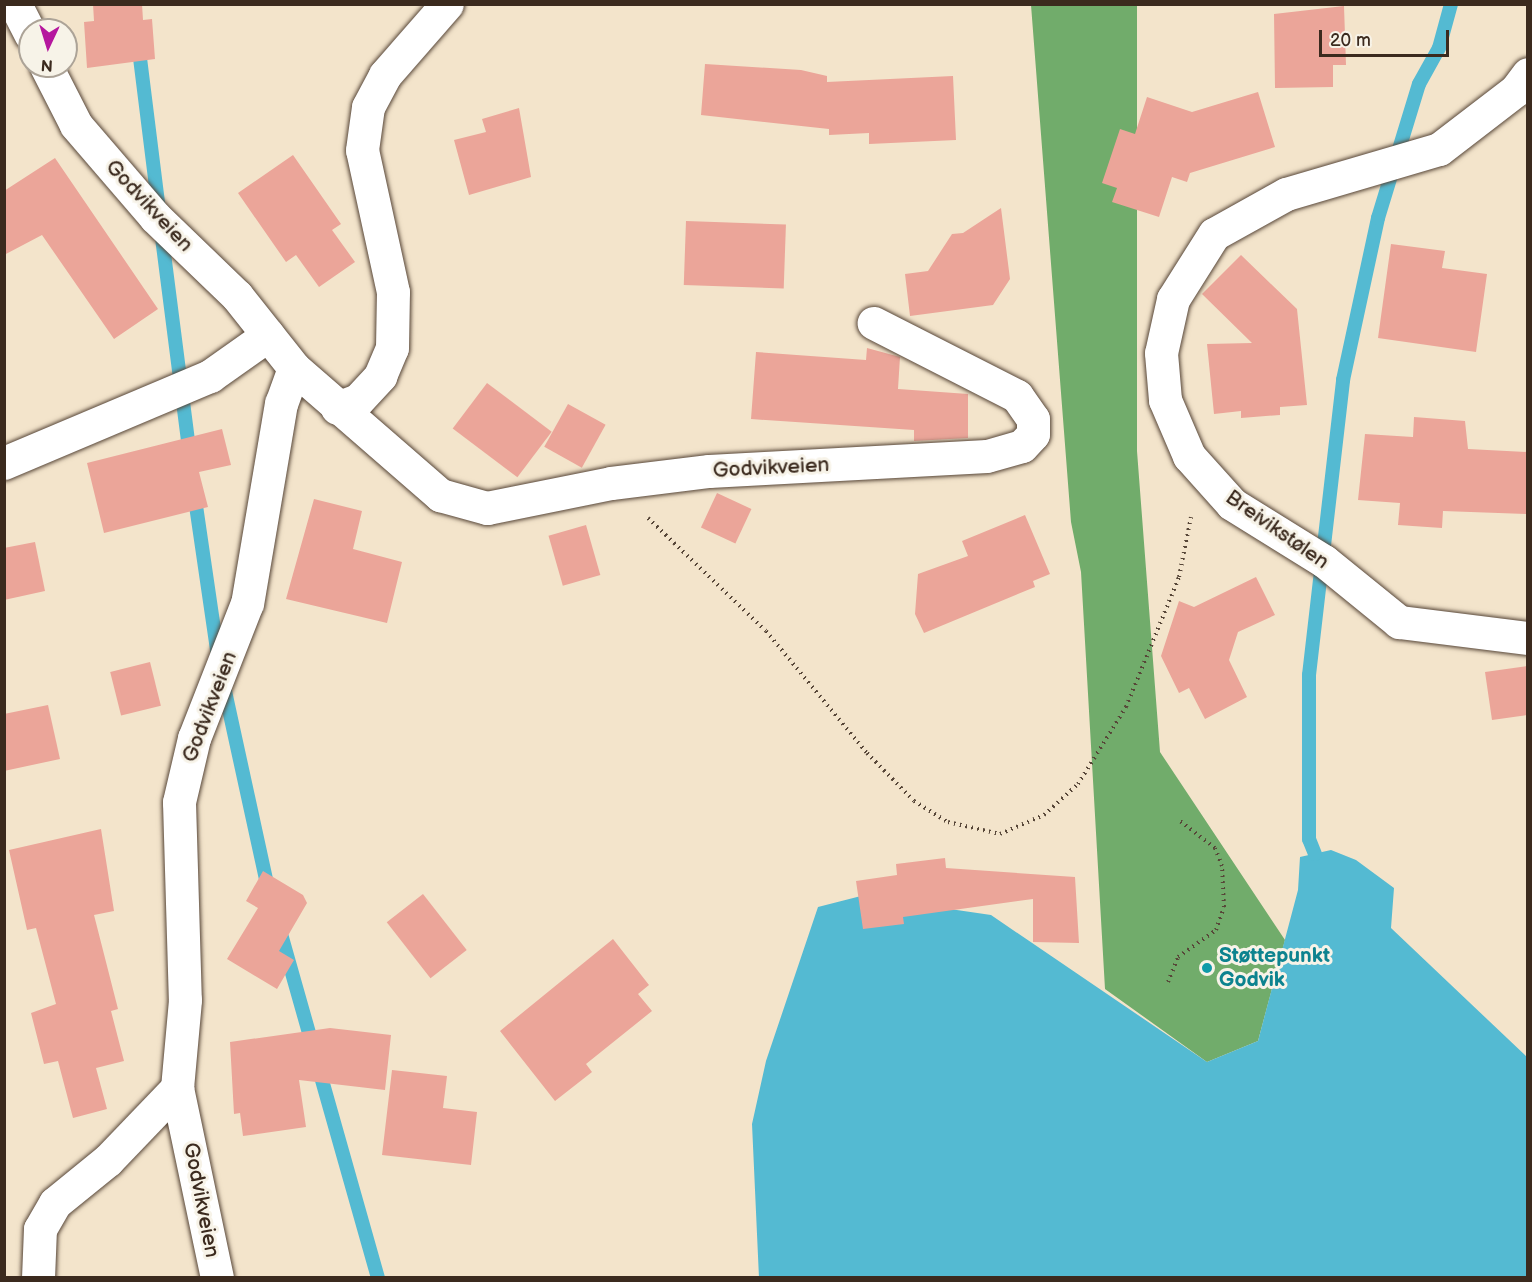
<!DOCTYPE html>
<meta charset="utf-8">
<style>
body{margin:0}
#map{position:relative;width:1532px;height:1282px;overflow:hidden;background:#f3e4cb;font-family:"Balsamiq Sans",sans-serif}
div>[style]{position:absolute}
.forest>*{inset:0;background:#71ac6b}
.water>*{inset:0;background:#54bad2}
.stream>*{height:14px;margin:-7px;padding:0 7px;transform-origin:7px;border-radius:7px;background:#54bad2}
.building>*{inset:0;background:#eba599;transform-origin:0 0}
.path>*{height:4px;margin-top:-2px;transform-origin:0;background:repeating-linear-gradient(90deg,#574638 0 1.5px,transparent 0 6px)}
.roads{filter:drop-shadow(0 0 2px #574638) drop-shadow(0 0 2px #574638)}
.minor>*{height:33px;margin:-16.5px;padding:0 16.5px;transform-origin:16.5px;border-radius:16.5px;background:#fff}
.dots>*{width:16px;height:16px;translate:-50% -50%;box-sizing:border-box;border:3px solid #f7f3e8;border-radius:50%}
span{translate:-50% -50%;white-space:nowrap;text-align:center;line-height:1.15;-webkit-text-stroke:6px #f7f3e8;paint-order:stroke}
.street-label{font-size:21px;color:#3b2a1e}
.culture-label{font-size:21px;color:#0d838f;font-weight:700}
.left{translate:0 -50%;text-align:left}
.frame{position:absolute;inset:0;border:6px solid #3b2a1e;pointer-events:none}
.north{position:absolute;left:18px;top:18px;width:60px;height:60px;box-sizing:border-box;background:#f7f3e8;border:2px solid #aca397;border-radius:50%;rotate:184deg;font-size:16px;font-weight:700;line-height:24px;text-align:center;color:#3b2a1e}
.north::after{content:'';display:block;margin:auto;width:21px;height:27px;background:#b5179e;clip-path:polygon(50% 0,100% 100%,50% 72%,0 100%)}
.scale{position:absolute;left:1319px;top:30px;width:130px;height:27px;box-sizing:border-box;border:3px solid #3b2a1e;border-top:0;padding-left:8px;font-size:18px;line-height:21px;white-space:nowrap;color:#3b2a1e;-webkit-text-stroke:4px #f7f3e8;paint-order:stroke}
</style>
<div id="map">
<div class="forest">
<i style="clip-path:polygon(1031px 5px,1137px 5px,1137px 451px,1160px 752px,1285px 940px,1258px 1041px,1207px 1062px,1105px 989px,1081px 572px,1071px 522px)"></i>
</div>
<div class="water">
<i style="clip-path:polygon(1331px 850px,1356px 860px,1394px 888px,1391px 928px,1527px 1057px,1527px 1277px,759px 1278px,752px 1124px,766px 1061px,818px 907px,861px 896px,991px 915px,1207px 1062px,1258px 1041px,1298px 890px,1300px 857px)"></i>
</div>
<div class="stream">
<i style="left:138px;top:42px;width:170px;rotate:82.9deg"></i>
<i style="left:161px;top:230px;width:227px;rotate:82.7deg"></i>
<i style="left:194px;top:492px;width:167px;rotate:81.7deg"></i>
<i style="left:223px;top:682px;width:211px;rotate:77.7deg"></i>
<i style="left:1315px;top:854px;width:16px;rotate:-112deg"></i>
<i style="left:1309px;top:839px;width:164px;rotate:-90deg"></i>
<i style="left:1309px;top:675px;width:297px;rotate:-83.4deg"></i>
<i style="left:1343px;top:380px;width:166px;rotate:-77.8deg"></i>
<i style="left:1378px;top:218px;width:140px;rotate:-73deg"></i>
<i style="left:1419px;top:84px;width:41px;rotate:-60.9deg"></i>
<i style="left:1439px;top:48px;width:46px;rotate:-74.7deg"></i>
<i style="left:279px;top:927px;width:125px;rotate:74.2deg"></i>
<i style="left:318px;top:1066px;width:220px;rotate:74.2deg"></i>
</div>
<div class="building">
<i style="clip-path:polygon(93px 4px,142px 4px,143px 20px,152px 19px,155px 59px,87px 68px,84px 22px,94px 21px)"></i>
<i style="clip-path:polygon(1344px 6px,1346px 65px,1333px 65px,1333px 87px,1275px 88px,1274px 14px)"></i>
<i style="clip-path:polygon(705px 64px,801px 70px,827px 76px,827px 82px,953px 76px,956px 140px,869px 144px,869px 133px,829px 135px,829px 129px,701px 115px)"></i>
<i style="clip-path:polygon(1258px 92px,1275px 147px,1190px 173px,1187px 182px,1172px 177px,1159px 217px,1112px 202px,1117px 188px,1102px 183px,1120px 129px,1135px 134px,1147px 97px,1192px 112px)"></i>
<i style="clip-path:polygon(519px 108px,531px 177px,469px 195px,454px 140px,486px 132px,482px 119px)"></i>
<i style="clip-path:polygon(293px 155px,341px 224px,332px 230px,355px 262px,319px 287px,296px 255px,286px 262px,238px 193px)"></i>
<i style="clip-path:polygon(55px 158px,158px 309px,114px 339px,42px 235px,4px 255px,4px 191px)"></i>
<i style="clip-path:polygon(1001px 208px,1010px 279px,993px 305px,910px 316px,905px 274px,928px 271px,952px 234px,963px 233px)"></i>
<i style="left:686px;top:221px;width:100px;height:64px;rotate:2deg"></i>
<i style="clip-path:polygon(1391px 244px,1445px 251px,1442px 268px,1487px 274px,1476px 352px,1378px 338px)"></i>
<i style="clip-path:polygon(1241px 255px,1297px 309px,1307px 405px,1280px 407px,1280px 415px,1241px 418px,1241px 411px,1214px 414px,1207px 344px,1252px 343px,1202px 294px)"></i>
<i style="clip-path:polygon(867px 348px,900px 357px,898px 389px,968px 394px,968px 438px,914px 441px,914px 430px,751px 419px,756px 352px,866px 360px)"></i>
<i style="left:487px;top:383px;width:81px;height:57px;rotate:37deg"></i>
<i style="left:568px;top:404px;width:43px;height:49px;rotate:29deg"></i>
<i style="clip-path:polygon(1414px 417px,1465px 421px,1468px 449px,1527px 452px,1527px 514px,1443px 511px,1442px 528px,1398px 525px,1400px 503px,1358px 500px,1365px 434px,1413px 437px)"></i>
<i style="clip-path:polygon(222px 429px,231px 465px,199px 472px,208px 507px,104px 533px,87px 463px)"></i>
<i style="left:717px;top:493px;width:38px;height:38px;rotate:25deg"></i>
<i style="clip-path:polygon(314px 499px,362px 511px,353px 549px,402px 562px,387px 623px,286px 599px)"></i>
<i style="clip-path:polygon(1025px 515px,1050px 574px,1033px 581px,1035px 587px,924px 633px,915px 614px,918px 574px,968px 556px,962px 541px)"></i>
<i style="left:586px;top:525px;width:52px;height:39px;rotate:74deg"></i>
<i style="clip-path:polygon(35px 542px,45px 591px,4px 600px,4px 548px)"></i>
<i style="clip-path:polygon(1256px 577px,1275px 615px,1238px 632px,1229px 660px,1247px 697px,1205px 719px,1189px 688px,1179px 693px,1161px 656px,1179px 601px,1194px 607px)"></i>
<i style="left:150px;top:662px;width:45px;height:41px;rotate:76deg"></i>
<i style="clip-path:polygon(1527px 666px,1527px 715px,1492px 720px,1485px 672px)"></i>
<i style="clip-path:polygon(48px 705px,60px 759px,4px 771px,4px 714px)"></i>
<i style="clip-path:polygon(101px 829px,114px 911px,94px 915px,118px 1009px,111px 1011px,124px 1061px,96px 1068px,107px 1109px,73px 1118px,58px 1061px,44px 1064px,31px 1013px,56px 1004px,36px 928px,27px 930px,9px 850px)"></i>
<i style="clip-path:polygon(945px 858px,946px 868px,1075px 877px,1079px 943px,1033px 942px,1033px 899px,903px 917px,904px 924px,863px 929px,856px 881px,897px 875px,896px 864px)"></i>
<i style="clip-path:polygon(263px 871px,303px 895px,307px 903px,279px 951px,294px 960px,277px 989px,227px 959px,258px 908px,246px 901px)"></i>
<i style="left:423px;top:894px;width:71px;height:46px;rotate:52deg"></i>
<i style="clip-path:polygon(613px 939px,649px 985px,638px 994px,652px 1011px,586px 1064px,592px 1072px,555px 1101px,500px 1031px)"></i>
<i style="clip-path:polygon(330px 1028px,391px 1035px,385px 1090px,299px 1080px,306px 1127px,243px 1136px,240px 1113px,234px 1114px,230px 1042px)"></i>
<i style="clip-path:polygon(392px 1070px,447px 1076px,443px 1108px,477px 1112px,471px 1165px,382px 1155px)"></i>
</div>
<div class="path">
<i style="left:648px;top:518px;width:163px;rotate:43.8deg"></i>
<i style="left:766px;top:631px;width:158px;rotate:50.4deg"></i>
<i style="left:867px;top:753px;width:67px;rotate:45.6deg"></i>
<i style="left:914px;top:801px;width:40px;rotate:32deg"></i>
<i style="left:948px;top:822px;width:53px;rotate:13deg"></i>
<i style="left:1000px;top:834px;width:48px;rotate:-23.4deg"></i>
<i style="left:1044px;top:815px;width:46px;rotate:-42.4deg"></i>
<i style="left:1078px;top:784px;width:91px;rotate:-58.1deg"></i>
<i style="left:1126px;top:707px;width:140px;rotate:-67.8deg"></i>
<i style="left:1179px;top:577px;width:61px;rotate:-78.7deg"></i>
<i style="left:1168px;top:982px;width:27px;rotate:-68deg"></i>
<i style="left:1178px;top:957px;width:47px;rotate:-35.4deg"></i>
<i style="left:1216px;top:930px;width:24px;rotate:-71deg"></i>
<i style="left:1224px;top:907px;width:41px;rotate:-92.8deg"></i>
<i style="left:1222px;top:866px;width:19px;rotate:-111deg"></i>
<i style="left:1215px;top:848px;width:44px;rotate:-142.4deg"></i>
</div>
<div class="roads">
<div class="minor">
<i style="left:15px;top:4px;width:34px;rotate:63deg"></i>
<i style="left:46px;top:66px;width:66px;rotate:63deg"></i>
<i style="left:76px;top:125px;width:121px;rotate:49.3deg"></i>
<i style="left:155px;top:217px;width:114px;rotate:43.9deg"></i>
<i style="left:237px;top:296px;width:92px;rotate:51.6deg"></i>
<i style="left:294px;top:368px;width:37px;rotate:110deg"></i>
<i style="left:281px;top:403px;width:203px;rotate:99.6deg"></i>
<i style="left:247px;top:603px;width:145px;rotate:111.4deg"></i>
<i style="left:194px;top:738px;width:66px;rotate:103.2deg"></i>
<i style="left:179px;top:802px;width:198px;rotate:88.3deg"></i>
<i style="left:185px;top:1000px;width:88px;rotate:95.2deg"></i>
<i style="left:177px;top:1088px;width:194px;rotate:78.1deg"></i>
<i style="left:1528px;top:74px;width:20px;rotate:127deg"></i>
<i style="left:1516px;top:90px;width:97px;rotate:142.5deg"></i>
<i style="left:1439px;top:149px;width:159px;rotate:163.6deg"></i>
<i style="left:1286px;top:194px;width:82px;rotate:150.9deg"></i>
<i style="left:1214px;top:234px;width:77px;rotate:122.2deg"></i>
<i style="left:1173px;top:299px;width:55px;rotate:102.5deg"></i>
<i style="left:1161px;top:353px;width:47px;rotate:85.1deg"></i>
<i style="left:1165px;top:400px;width:61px;rotate:66.8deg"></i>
<i style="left:1189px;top:456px;width:64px;rotate:48.1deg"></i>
<i style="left:1232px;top:504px;width:108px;rotate:31.8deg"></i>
<i style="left:1324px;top:561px;width:97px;rotate:39.1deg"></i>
<i style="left:1399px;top:622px;width:130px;rotate:7.1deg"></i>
<i style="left:294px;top:368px;width:194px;rotate:41deg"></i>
<i style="left:440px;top:495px;width:49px;rotate:15.5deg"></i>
<i style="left:487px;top:508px;width:126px;rotate:-11.4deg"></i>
<i style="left:611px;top:483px;width:99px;rotate:-7deg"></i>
<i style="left:709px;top:471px;width:278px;rotate:-3.1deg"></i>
<i style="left:987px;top:456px;width:36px;rotate:-16deg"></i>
<i style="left:1022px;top:446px;width:16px;rotate:-47deg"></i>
<i style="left:1033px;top:434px;width:15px;rotate:-90deg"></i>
<i style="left:1033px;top:419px;width:28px;rotate:-125deg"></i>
<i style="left:1017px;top:396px;width:161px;rotate:-153deg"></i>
<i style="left:337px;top:408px;width:22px;rotate:-21deg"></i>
<i style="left:358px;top:400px;width:33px;rotate:-47deg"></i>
<i style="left:380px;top:376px;width:30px;rotate:-67deg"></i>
<i style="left:392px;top:348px;width:56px;rotate:-89deg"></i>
<i style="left:393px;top:292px;width:145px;rotate:-102.3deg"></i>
<i style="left:362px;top:150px;width:43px;rotate:-82.1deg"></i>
<i style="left:368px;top:107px;width:36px;rotate:-62deg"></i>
<i style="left:385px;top:75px;width:94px;rotate:-48.9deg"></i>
<i style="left:4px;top:463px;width:224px;rotate:-22.9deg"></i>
<i style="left:210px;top:376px;width:71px;rotate:-35.3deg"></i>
<i style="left:38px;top:1278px;width:49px;rotate:-87.7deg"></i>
<i style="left:40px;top:1229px;width:30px;rotate:-60deg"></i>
<i style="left:55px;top:1203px;width:68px;rotate:-39.1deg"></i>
<i style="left:108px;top:1160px;width:100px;rotate:-46.2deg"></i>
</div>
</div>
<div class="dots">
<i style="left:1207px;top:968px;background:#0f9aa8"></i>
</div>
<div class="street-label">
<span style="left:149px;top:206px;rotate:47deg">Godvikveien</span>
<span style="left:771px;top:468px;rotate:-3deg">Godvikveien</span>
<span style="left:1277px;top:530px;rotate:35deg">Breivikstølen</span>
<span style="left:210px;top:707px;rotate:-69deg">Godvikveien</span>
<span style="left:201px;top:1200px;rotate:79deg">Godvikveien</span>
</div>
<div class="culture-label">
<span class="left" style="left:1219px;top:968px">Støttepunkt<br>Godvik</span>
</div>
<div class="frame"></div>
<div class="north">N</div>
<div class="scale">20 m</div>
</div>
